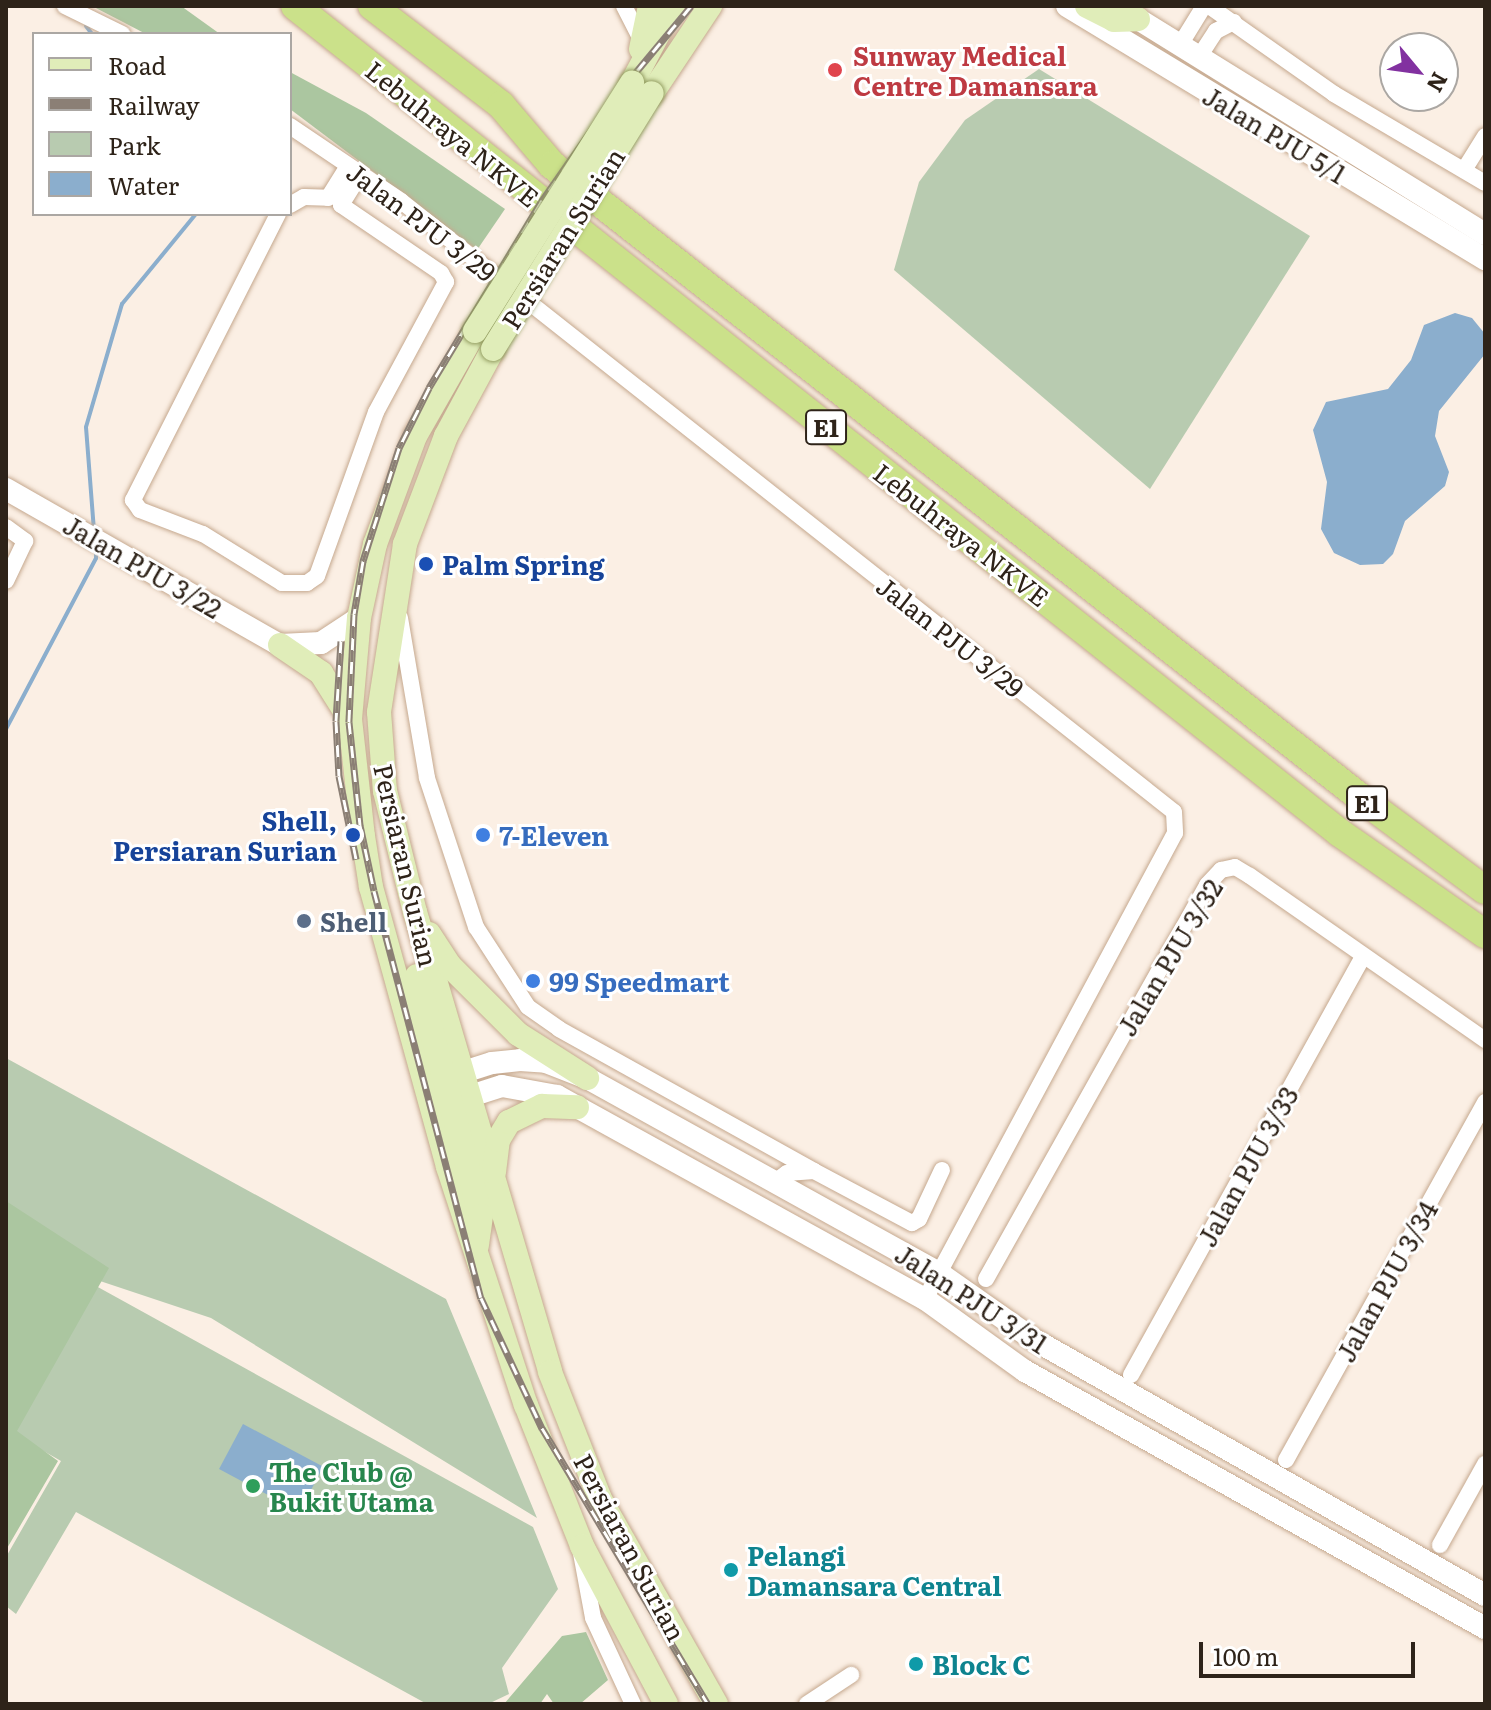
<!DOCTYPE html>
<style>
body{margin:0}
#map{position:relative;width:1491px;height:1710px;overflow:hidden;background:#fbefe4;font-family:Literata,serif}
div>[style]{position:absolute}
.green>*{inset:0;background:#b8cbb0}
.forest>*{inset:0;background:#abc6a0}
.water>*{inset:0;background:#8baecd;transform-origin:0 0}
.stream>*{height:4px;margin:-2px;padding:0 2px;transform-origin:2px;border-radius:2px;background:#8baecd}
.roads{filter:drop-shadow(0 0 2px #c5a88e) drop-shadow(0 0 2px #c5a88e)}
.street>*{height:16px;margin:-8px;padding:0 8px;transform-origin:8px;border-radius:8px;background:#fff}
.secondary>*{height:22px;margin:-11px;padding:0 11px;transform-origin:11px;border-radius:11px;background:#fff}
.primary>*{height:24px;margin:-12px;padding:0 12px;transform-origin:12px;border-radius:12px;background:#e0edb9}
.highway>*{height:28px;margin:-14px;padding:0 14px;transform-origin:14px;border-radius:14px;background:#cbe18a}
.rail>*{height:7px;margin-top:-3.5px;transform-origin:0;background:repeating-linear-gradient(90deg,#fff 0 12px,#8b7f75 0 24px);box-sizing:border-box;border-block:2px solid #8b7f75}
.bridges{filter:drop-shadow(0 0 2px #949e62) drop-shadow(0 0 2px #949e62)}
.primary-bridge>*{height:24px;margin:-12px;padding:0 12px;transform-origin:12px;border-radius:12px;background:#e0edb9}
.dots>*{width:22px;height:22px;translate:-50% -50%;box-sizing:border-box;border:4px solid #fff;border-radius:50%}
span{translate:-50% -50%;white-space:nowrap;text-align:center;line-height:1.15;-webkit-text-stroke:6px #fff;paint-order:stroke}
.shield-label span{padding:2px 6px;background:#fff;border:2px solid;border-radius:6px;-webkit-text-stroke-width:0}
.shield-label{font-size:24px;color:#2e2319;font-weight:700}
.health-label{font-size:26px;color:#be3a42;font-weight:700}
.left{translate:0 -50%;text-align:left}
.street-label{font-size:26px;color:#2e2319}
.transit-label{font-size:26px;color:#164399;font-weight:700}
.right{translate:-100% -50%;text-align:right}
.shop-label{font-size:26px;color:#366cbe;font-weight:700}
.service-label{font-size:26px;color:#4e5e75;font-weight:700}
.leisure-label{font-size:26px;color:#27864d;font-weight:700}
.culture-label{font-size:26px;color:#0d838f;font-weight:700}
.frame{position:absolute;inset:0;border:8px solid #2e2319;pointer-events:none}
.legend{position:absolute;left:32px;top:32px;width:260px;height:184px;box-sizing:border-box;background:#fff;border:2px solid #aba7a3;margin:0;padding:10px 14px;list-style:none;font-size:24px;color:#2e2319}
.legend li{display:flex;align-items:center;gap:16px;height:40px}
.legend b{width:40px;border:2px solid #aba7a3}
.north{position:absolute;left:1379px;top:32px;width:80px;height:80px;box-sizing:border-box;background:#fff;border:2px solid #aba7a3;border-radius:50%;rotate:119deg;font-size:22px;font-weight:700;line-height:32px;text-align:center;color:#2e2319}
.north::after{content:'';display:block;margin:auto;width:28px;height:36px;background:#8231a0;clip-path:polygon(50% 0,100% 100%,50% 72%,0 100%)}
.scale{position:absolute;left:1199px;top:1642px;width:216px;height:36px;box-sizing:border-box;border:4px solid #2e2319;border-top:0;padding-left:10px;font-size:24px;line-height:28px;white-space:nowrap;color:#2e2319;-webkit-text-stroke:6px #fff;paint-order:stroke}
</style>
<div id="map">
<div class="green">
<i style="clip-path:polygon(1039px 69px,1310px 236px,1150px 489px,894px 270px,919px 182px,965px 120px)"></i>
<i style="clip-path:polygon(6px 1058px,446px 1299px,537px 1518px,211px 1318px,82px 1275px,6px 1426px)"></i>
<i style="clip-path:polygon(96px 1286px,533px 1527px,558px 1589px,502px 1668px,509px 1694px,488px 1704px,427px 1704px,76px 1512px,16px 1614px,6px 1606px,6px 1557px,61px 1461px,14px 1434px)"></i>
</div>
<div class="forest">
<i style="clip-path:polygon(92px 6px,181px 6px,220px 34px,146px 34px)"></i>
<i style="clip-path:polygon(290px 72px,366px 113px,505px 209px,477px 250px,290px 109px)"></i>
<i style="clip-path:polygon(6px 1201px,109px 1268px,17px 1431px,58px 1461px,6px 1550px)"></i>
<i style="clip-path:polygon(586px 1632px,608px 1680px,580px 1704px,554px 1704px,547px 1694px,540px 1704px,504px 1704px,562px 1636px)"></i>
</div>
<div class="water">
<i style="clip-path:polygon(1455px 313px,1472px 318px,1485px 334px,1485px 354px,1439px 411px,1435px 436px,1449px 472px,1445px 486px,1405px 521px,1393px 554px,1383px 564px,1360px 565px,1334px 553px,1321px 529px,1327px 482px,1313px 430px,1326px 402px,1388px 389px,1411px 360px,1424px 325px)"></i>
<i style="left:243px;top:1424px;width:91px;height:51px;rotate:28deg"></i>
</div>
<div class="stream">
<i style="left:86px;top:26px;width:10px;rotate:53deg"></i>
<i style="left:94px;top:531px;width:104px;rotate:-94.4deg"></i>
<i style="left:86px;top:427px;width:128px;rotate:-73.7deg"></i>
<i style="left:122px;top:304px;width:117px;rotate:-50.6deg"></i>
<i style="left:6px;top:729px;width:193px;rotate:-62.2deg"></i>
<i style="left:96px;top:558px;width:10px;rotate:-90deg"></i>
</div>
<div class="roads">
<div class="street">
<i style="left:65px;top:6px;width:64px;rotate:26.2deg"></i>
<i style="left:624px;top:6px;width:38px;rotate:63deg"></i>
<i style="left:1209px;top:6px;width:153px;rotate:35.1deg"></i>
<i style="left:1334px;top:94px;width:175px;rotate:30.5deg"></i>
<i style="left:1180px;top:45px;width:46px;rotate:-58.4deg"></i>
<i style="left:1199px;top:57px;width:31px;rotate:-57deg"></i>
<i style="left:1216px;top:31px;width:20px;rotate:-27deg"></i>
<i style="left:290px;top:126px;width:134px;rotate:34deg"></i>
<i style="left:401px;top:201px;width:985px;rotate:38.32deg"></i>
<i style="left:1174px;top:812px;width:21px;rotate:87deg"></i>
<i style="left:1175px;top:833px;width:529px;rotate:118.21deg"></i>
<i style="left:1464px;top:170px;width:40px;rotate:-58deg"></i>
<i style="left:290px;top:205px;width:16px;rotate:-30deg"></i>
<i style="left:304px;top:197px;width:24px;rotate:2deg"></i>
<i style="left:328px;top:198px;width:38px;rotate:-58deg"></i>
<i style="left:278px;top:214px;width:321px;rotate:116.9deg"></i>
<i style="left:133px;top:500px;width:12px;rotate:55deg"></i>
<i style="left:140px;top:510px;width:67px;rotate:20.9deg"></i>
<i style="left:203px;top:534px;width:93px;rotate:31.8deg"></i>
<i style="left:282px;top:583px;width:25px"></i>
<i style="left:307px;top:583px;width:12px;rotate:-35deg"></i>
<i style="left:317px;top:576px;width:174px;rotate:-70.2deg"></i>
<i style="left:376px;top:412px;width:148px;rotate:-61.7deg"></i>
<i style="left:446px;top:282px;width:10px;rotate:-119deg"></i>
<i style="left:441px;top:273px;width:121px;rotate:-145.8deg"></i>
<i style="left:341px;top:205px;width:36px;rotate:-58deg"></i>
<i style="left:6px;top:527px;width:24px;rotate:36deg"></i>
<i style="left:25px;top:541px;width:44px;rotate:115.4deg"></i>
<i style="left:400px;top:618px;width:162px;rotate:80.4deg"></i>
<i style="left:427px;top:778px;width:157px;rotate:71.8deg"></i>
<i style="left:476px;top:927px;width:95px;rotate:57deg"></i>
<i style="left:528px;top:1007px;width:38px;rotate:35deg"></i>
<i style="left:559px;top:1029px;width:292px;rotate:29.1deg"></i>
<i style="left:775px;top:1182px;width:15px;rotate:-37deg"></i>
<i style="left:787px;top:1173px;width:27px;rotate:-4deg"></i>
<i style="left:814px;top:1171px;width:111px;rotate:28deg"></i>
<i style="left:912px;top:1223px;width:8px;rotate:-30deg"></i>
<i style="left:919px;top:1219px;width:54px;rotate:-64.9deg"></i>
<i style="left:986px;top:1279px;width:452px;rotate:-60.7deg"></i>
<i style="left:1207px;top:885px;width:21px;rotate:-47deg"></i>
<i style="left:1221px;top:870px;width:14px;rotate:-12deg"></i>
<i style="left:1235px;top:867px;width:17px;rotate:31deg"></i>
<i style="left:1250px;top:876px;width:287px;rotate:34.9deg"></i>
<i style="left:1131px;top:1375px;width:479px;rotate:-61deg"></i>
<i style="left:1286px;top:1460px;width:410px;rotate:-60.9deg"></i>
<i style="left:1440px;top:1545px;width:93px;rotate:-60.9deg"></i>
<i style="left:581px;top:1553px;width:66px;rotate:79.5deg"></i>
<i style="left:593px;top:1618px;width:95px;rotate:65.1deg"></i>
<i style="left:807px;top:1704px;width:53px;rotate:-33.4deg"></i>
</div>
<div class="secondary">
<i style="left:1067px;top:6px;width:489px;rotate:31.2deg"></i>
<i style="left:1117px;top:6px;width:433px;rotate:31.8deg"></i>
<i style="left:6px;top:489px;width:315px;rotate:29.7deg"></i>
<i style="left:280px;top:645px;width:41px;rotate:-2.8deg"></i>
<i style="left:321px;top:643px;width:45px;rotate:-33.3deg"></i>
<i style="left:445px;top:1078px;width:49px;rotate:-17.7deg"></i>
<i style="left:492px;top:1063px;width:28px;rotate:-6deg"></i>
<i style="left:520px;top:1060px;width:26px;rotate:4deg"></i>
<i style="left:546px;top:1062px;width:44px;rotate:21.3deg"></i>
<i style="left:587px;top:1078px;width:402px;rotate:29deg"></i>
<i style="left:939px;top:1273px;width:115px;rotate:35.1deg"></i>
<i style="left:1033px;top:1339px;width:519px;rotate:29.53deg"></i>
<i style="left:455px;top:1101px;width:49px;rotate:-17.7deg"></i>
<i style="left:502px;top:1086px;width:56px;rotate:10.3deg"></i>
<i style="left:557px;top:1096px;width:420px;rotate:28.9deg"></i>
<i style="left:925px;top:1299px;width:123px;rotate:35.8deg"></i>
<i style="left:1025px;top:1371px;width:527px;rotate:29.19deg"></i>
</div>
<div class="primary">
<i style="left:1087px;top:6px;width:30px;rotate:27deg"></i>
<i style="left:1114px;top:20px;width:24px;rotate:-2deg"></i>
<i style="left:641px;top:49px;width:44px;rotate:-78.2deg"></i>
<i style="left:632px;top:83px;width:87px;rotate:-62deg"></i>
<i style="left:652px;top:93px;width:105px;rotate:-56.3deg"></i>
<i style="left:475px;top:331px;width:121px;rotate:119.7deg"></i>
<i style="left:415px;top:436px;width:115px;rotate:110.3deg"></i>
<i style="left:375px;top:544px;width:76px;rotate:102.2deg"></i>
<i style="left:359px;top:618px;width:101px;rotate:95.1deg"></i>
<i style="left:350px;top:719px;width:118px;rotate:83.7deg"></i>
<i style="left:363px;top:836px;width:52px;rotate:81.1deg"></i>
<i style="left:371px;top:887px;width:290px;rotate:74.6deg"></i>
<i style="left:448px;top:1167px;width:250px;rotate:71.9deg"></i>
<i style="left:526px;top:1405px;width:152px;rotate:68.3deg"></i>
<i style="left:582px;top:1546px;width:179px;rotate:62deg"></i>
<i style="left:493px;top:349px;width:99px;rotate:118.4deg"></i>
<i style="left:446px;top:436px;width:116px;rotate:110.8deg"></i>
<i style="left:405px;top:544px;width:170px;rotate:98.8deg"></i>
<i style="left:379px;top:712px;width:79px;rotate:85.7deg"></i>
<i style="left:385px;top:791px;width:125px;rotate:76.1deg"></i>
<i style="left:415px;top:912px;width:479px;rotate:73.6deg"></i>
<i style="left:550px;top:1372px;width:136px;rotate:68.5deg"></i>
<i style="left:600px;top:1499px;width:236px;rotate:60.5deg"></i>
<i style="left:280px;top:645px;width:50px;rotate:34.3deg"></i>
<i style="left:321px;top:673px;width:54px;rotate:57.8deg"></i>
<i style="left:429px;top:934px;width:38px;rotate:57deg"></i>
<i style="left:450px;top:966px;width:96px;rotate:45deg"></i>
<i style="left:518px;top:1034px;width:82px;rotate:32.5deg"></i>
<i style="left:417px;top:976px;width:248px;rotate:75.1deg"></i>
<i style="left:481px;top:1216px;width:30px;rotate:98deg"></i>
<i style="left:494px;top:1172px;width:32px;rotate:-83deg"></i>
<i style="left:498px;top:1140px;width:21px;rotate:-59deg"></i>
<i style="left:509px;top:1122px;width:37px;rotate:-26deg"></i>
<i style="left:542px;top:1106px;width:35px;rotate:2deg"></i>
</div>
<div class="highway">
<i style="left:295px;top:6px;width:1333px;rotate:38.36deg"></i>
<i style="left:1340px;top:833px;width:177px;rotate:34.9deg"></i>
<i style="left:372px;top:6px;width:163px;rotate:37.5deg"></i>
<i style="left:501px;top:105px;width:79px;rotate:49.6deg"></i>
<i style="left:552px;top:165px;width:1032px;rotate:38.04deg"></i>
<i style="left:1365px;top:801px;width:149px;rotate:36.6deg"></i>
</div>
</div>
<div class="rail">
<i style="left:691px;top:6px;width:125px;rotate:129.8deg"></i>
<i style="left:611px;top:102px;width:122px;rotate:125deg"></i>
<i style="left:541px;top:202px;width:217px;rotate:121.1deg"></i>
<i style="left:429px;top:388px;width:67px;rotate:116.6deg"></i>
<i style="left:399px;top:448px;width:119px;rotate:107.7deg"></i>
<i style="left:363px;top:561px;width:54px;rotate:99.6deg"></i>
<i style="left:354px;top:614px;width:108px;rotate:92.7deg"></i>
<i style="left:349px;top:722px;width:104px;rotate:83.9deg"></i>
<i style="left:360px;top:825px;width:67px;rotate:78deg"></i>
<i style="left:374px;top:891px;width:421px;rotate:75.3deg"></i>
<i style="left:481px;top:1298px;width:144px;rotate:64.9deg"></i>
<i style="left:542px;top:1428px;width:322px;rotate:59deg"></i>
<i style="left:341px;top:641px;width:80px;rotate:93.6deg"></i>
<i style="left:336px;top:721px;width:55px;rotate:86.9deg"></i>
<i style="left:339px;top:776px;width:85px;rotate:78.4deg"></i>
</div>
<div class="bridges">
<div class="primary-bridge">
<i style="left:475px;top:331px;width:294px;rotate:-57.7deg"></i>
<i style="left:493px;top:349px;width:301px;rotate:-58.2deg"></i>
</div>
</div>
<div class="dots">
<i style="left:835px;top:70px;background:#e0444e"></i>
<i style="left:426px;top:564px;background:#1a4fb4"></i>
<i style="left:353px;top:835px;background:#1a4fb4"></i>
<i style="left:483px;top:835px;background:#3f7fe0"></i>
<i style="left:304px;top:921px;background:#5c6f8a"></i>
<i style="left:533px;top:981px;background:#3f7fe0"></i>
<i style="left:253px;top:1486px;background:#2e9e5b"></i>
<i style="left:731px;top:1570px;background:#0f9aa8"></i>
<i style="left:916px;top:1664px;background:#0f9aa8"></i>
</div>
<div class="shield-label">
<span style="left:826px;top:427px">E1</span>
<span style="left:1367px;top:803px">E1</span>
</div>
<div class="health-label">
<span class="left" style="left:853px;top:70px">Sunway Medical<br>Centre Damansara</span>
</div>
<div class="street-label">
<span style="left:453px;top:133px;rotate:39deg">Lebuhraya NKVE</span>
<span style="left:1275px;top:134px;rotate:31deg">Jalan PJU 5/1</span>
<span style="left:422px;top:221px;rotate:37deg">Jalan PJU 3/29</span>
<span style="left:562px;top:238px;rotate:-58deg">Persiaran Surian</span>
<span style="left:962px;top:534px;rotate:38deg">Lebuhraya NKVE</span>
<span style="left:143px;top:566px;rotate:30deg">Jalan PJU 3/22</span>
<span style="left:951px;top:636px;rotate:38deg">Jalan PJU 3/29</span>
<span style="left:407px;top:865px;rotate:77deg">Persiaran Surian</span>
<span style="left:1169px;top:957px;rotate:-59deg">Jalan PJU 3/32</span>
<span style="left:1247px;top:1166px;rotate:-61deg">Jalan PJU 3/33</span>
<span style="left:1386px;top:1281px;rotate:-61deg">Jalan PJU 3/34</span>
<span style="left:972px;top:1298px;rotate:33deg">Jalan PJU 3/31</span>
<span style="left:631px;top:1547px;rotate:62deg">Persiaran Surian</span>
</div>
<div class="transit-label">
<span class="left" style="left:442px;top:564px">Palm Spring</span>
<span class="right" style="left:337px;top:835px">Shell,<br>Persiaran Surian</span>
</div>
<div class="shop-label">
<span class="left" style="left:499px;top:835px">7-Eleven</span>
<span class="left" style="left:549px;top:981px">99 Speedmart</span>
</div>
<div class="service-label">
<span class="left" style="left:320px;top:921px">Shell</span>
</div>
<div class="leisure-label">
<span class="left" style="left:269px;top:1486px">The Club @<br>Bukit Utama</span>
</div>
<div class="culture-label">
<span class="left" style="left:747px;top:1570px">Pelangi<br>Damansara Central</span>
<span class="left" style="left:932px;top:1664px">Block C</span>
</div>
<div class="frame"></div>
<ul class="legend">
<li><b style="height:10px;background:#e0edb9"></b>Road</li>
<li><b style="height:10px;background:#8b7f75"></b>Railway</li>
<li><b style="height:22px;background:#b8cbb0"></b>Park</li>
<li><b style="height:22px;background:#8baecd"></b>Water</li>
</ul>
<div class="north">N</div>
<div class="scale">100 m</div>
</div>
